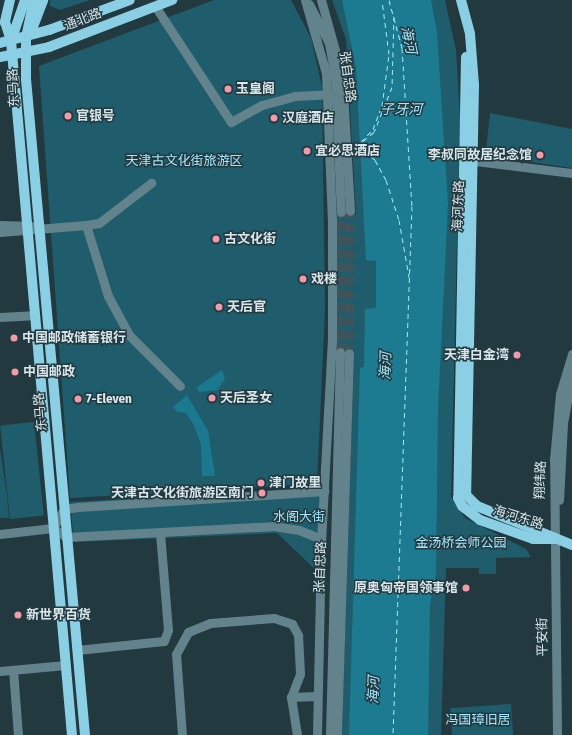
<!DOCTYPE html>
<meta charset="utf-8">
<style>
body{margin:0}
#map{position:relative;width:572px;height:735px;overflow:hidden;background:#233940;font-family:"Fira Sans Condensed","Noto Sans SC",sans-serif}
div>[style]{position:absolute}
.green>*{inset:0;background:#1f5d6c;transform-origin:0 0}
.forest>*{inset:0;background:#1a798f}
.water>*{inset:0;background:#1d7b91}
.ferry>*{height:1px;margin-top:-0.5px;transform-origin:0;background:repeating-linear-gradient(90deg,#a6e8fc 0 5px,transparent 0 9px)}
.minor-tunnel>*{height:9px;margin-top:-4.5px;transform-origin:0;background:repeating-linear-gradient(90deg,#3e535a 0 9px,transparent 0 13.5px)}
.minor>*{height:9px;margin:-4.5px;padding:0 4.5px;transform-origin:4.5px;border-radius:4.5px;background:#62838c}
.major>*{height:10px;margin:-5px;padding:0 5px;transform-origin:5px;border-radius:5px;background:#8acfe4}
.dots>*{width:11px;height:11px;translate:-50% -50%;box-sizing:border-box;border:2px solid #233940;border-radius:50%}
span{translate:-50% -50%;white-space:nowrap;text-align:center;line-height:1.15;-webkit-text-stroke:3px #233940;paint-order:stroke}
.street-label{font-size:13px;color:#d9e6ea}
.poi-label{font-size:13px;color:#d9e6ea;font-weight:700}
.left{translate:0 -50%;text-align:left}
.right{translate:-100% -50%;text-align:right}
.park-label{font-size:13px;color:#a5e7fb}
.water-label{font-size:14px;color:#a6e8fc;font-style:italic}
</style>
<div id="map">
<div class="green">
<i style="clip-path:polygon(50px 0,90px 0,60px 10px,50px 6px)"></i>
<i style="clip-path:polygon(214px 0,291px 0,311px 38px,322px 87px,325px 309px,317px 484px,70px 498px,39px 66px)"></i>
<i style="clip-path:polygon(332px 0,445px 0,456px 50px,460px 116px,451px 496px,465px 518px,526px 549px,531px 557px,496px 558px,496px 574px,479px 574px,479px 568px,446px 568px,441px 735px,342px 735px,354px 350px,335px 349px,336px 214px,356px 214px,346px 39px)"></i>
<i style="clip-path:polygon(490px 113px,572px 129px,572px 168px,492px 156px,486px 150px)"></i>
<i style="left:34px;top:422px;width:94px;height:34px;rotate:84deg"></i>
<i style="clip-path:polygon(0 449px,7px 495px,9px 518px,0 518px)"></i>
<i style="clip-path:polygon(327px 488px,323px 577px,277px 533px,74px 542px,70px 502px)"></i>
<i style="left:511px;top:704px;width:31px;height:61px;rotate:86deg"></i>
</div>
<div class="forest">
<i style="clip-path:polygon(222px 370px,225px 379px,217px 390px,199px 392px,197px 387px)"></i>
<i style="clip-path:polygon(187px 395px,208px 431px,215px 476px,202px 476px,201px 445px,194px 425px,186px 413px,178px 412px,173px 407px)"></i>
</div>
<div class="water">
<i style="clip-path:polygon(342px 0,431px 0,437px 33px,448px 204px,438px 409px,436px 573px,430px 605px,428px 735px,349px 735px,360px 368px,364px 367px,365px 309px,376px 308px,376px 261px,366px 260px,356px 68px)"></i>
</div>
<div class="ferry">
<i style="left:389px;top:0;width:50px;rotate:74.8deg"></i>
<i style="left:402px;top:48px;width:158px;rotate:86.4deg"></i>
<i style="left:412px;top:206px;width:529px;rotate:92.06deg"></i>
<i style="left:394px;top:16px;width:71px;rotate:91.6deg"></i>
<i style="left:392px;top:87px;width:48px;rotate:111.8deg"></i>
<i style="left:374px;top:132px;width:21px;rotate:141deg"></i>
<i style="left:358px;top:145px;width:23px;rotate:41deg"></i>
<i style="left:375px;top:160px;width:23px;rotate:61deg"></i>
<i style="left:386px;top:180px;width:42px;rotate:72deg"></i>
<i style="left:399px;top:220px;width:58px;rotate:80deg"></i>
<i style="left:361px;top:142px;width:18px;rotate:-47deg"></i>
<i style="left:373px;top:129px;width:25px;rotate:-69deg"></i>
<i style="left:382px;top:106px;width:52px;rotate:-82.3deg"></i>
<i style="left:389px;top:54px;width:54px;rotate:-97.4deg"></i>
</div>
<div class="minor-tunnel">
<i style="left:340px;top:352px;width:140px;rotate:-89.6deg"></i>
<i style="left:349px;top:353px;width:142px;rotate:-89.6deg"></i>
</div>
<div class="minor">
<i style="left:305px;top:0;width:76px;rotate:74deg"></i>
<i style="left:326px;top:73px;width:148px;rotate:87.7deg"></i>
<i style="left:332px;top:221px;width:118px;rotate:90deg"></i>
<i style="left:332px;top:339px;width:205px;rotate:93.1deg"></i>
<i style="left:321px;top:544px;width:191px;rotate:91.2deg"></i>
<i style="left:321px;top:0;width:78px;rotate:74.4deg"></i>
<i style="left:342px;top:75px;width:136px;rotate:86.6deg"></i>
<i style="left:309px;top:4px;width:44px;rotate:62.9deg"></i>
<i style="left:329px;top:43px;width:35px;rotate:80deg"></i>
<i style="left:335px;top:77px;width:135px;rotate:87.5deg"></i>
<i style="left:155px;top:6px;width:139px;rotate:56.8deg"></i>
<i style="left:231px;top:122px;width:35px;rotate:-29deg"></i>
<i style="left:262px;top:105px;width:34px;rotate:-15deg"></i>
<i style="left:295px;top:96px;width:33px;rotate:-3deg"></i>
<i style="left:467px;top:160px;width:106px;rotate:7.1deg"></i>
<i style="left:0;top:225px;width:32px;rotate:2deg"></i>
<i style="left:86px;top:225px;width:13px;rotate:-9deg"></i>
<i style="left:99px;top:223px;width:66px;rotate:-37.6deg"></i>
<i style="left:0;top:232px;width:86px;rotate:-4.7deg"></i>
<i style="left:86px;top:225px;width:74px;rotate:72.8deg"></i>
<i style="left:108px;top:296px;width:44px;rotate:61.7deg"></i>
<i style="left:129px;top:335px;width:72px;rotate:45deg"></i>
<i style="left:0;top:317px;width:33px;rotate:-3deg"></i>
<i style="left:559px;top:500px;width:77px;rotate:-87deg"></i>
<i style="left:563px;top:423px;width:49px;rotate:-79.4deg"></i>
<i style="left:53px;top:528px;width:22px;rotate:-60deg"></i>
<i style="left:64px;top:509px;width:14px;rotate:-8deg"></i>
<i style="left:78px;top:507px;width:247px;rotate:-3.7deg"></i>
<i style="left:53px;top:528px;width:16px;rotate:35deg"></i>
<i style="left:66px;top:537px;width:207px;rotate:-3deg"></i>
<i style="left:273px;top:526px;width:26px;rotate:9deg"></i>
<i style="left:299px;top:530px;width:24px;rotate:22deg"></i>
<i style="left:0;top:534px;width:53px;rotate:-6.5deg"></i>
<i style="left:77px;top:650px;width:87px;rotate:-5.9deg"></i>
<i style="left:164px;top:641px;width:12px;rotate:-70deg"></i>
<i style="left:168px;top:630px;width:98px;rotate:-94.7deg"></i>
<i style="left:13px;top:670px;width:65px;rotate:85.6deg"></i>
<i style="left:0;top:671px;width:66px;rotate:-5.2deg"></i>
<i style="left:291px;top:697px;width:26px;rotate:-2deg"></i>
<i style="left:182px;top:735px;width:81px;rotate:-94.2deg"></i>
<i style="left:176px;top:654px;width:25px;rotate:-61deg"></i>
<i style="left:188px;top:632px;width:24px;rotate:-22deg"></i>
<i style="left:210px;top:623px;width:64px;rotate:-4.5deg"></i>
<i style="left:274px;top:618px;width:19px;rotate:18deg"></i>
<i style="left:292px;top:624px;width:13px;rotate:61deg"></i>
<i style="left:298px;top:635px;width:39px;rotate:87deg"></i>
<i style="left:300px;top:674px;width:25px;rotate:111deg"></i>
<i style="left:291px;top:697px;width:38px;rotate:81deg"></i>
<i style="left:330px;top:735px;width:383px;rotate:-88.5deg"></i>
<i style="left:337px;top:735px;width:382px;rotate:-88.2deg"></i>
<i style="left:557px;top:735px;width:275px;rotate:-90.6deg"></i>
<i style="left:554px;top:460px;width:66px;rotate:-84.8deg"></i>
<i style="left:560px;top:394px;width:42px;rotate:-73.3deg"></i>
</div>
<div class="major">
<i style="left:10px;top:0;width:23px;rotate:103deg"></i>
<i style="left:5px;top:22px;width:20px;rotate:72deg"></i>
<i style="left:11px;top:41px;width:697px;rotate:84.98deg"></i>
<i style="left:34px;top:0;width:39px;rotate:102deg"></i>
<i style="left:26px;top:38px;width:41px;rotate:90deg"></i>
<i style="left:26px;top:79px;width:659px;rotate:84.86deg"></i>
<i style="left:461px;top:0;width:35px;rotate:75deg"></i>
<i style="left:470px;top:34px;width:51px;rotate:85.5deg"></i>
<i style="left:474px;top:85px;width:410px;rotate:91.1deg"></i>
<i style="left:466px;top:495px;width:16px;rotate:45deg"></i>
<i style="left:477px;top:506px;width:103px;rotate:22.3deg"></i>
<i style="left:31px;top:32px;width:34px;rotate:-69deg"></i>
<i style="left:11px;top:41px;width:43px;rotate:-71.1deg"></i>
<i style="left:0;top:43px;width:51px;rotate:-14.9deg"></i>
<i style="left:49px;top:30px;width:86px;rotate:-20.3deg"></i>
<i style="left:0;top:57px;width:50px;rotate:-11.5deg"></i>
<i style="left:49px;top:47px;width:132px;rotate:-20.9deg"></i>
<i style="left:466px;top:57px;width:441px;rotate:91deg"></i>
<i style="left:458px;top:498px;width:9px;rotate:63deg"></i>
<i style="left:462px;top:506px;width:23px;rotate:38deg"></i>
<i style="left:480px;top:520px;width:56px;rotate:19.7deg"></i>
<i style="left:533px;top:539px;width:22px"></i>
</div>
<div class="dots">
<i style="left:228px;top:89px;background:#f39aaa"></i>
<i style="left:68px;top:116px;background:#f39aaa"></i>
<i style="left:274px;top:118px;background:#f39aaa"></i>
<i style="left:307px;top:151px;background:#f39aaa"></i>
<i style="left:540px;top:155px;background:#f39aaa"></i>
<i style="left:216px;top:239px;background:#f39aaa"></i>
<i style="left:303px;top:279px;background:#f39aaa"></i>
<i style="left:219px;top:307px;background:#f39aaa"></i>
<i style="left:14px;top:338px;background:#f39aaa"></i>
<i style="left:517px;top:355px;background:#f39aaa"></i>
<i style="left:15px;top:372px;background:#f39aaa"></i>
<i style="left:212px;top:398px;background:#f39aaa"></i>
<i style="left:78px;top:399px;background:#f39aaa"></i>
<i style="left:261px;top:483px;background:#f39aaa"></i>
<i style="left:262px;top:493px;background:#f39aaa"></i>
<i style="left:466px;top:588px;background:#f39aaa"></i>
<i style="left:18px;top:615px;background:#f39aaa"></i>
</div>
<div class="street-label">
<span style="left:83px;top:20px;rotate:-21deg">通北路</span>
<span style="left:347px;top:77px;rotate:82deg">张自忠路</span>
<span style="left:14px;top:88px;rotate:-93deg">东马路</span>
<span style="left:459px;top:206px;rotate:-88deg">海河东路</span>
<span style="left:41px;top:412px;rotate:-95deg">东马路</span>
<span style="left:541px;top:480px;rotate:-88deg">翔纬路</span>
<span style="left:518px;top:518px;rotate:17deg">海河东路</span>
<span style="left:321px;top:567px;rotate:-88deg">张自忠路</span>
<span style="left:543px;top:637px;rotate:-91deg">平安街</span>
</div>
<div class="poi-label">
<span class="left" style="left:236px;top:89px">玉皇阁</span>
<span class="left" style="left:76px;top:116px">官银号</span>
<span class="left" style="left:282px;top:118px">汉庭酒店</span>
<span class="left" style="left:315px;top:151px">宜必思酒店</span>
<span class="right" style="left:532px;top:155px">李叔同故居纪念馆</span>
<span class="left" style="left:224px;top:239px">古文化街</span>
<span class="left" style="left:311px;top:279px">戏楼</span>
<span class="left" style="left:227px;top:307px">天后官</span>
<span class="left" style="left:22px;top:338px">中国邮政储蓄银行</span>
<span class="right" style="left:509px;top:355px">天津白金湾</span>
<span class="left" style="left:23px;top:372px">中国邮政</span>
<span class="left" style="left:220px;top:398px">天后圣女</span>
<span class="left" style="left:86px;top:399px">7-Eleven</span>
<span class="left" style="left:269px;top:483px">津门故里</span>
<span class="right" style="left:254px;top:493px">天津古文化街旅游区南门</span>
<span class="right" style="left:458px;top:588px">原奥匈帝国领事馆</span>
<span class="left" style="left:26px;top:615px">新世界百货</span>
</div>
<div class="park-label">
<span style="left:184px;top:161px">天津古文化街旅游区</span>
<span style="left:299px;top:517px">水阁大街</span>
<span style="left:461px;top:543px">金汤桥会师公园</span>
<span style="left:478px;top:720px">冯国璋旧居</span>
</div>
<div class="water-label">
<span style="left:408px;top:40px;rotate:78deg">海河</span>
<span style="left:401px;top:110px">子牙河</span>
<span style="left:386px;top:366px;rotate:-88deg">海河</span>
<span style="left:374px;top:690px;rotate:-88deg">海河</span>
</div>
</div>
